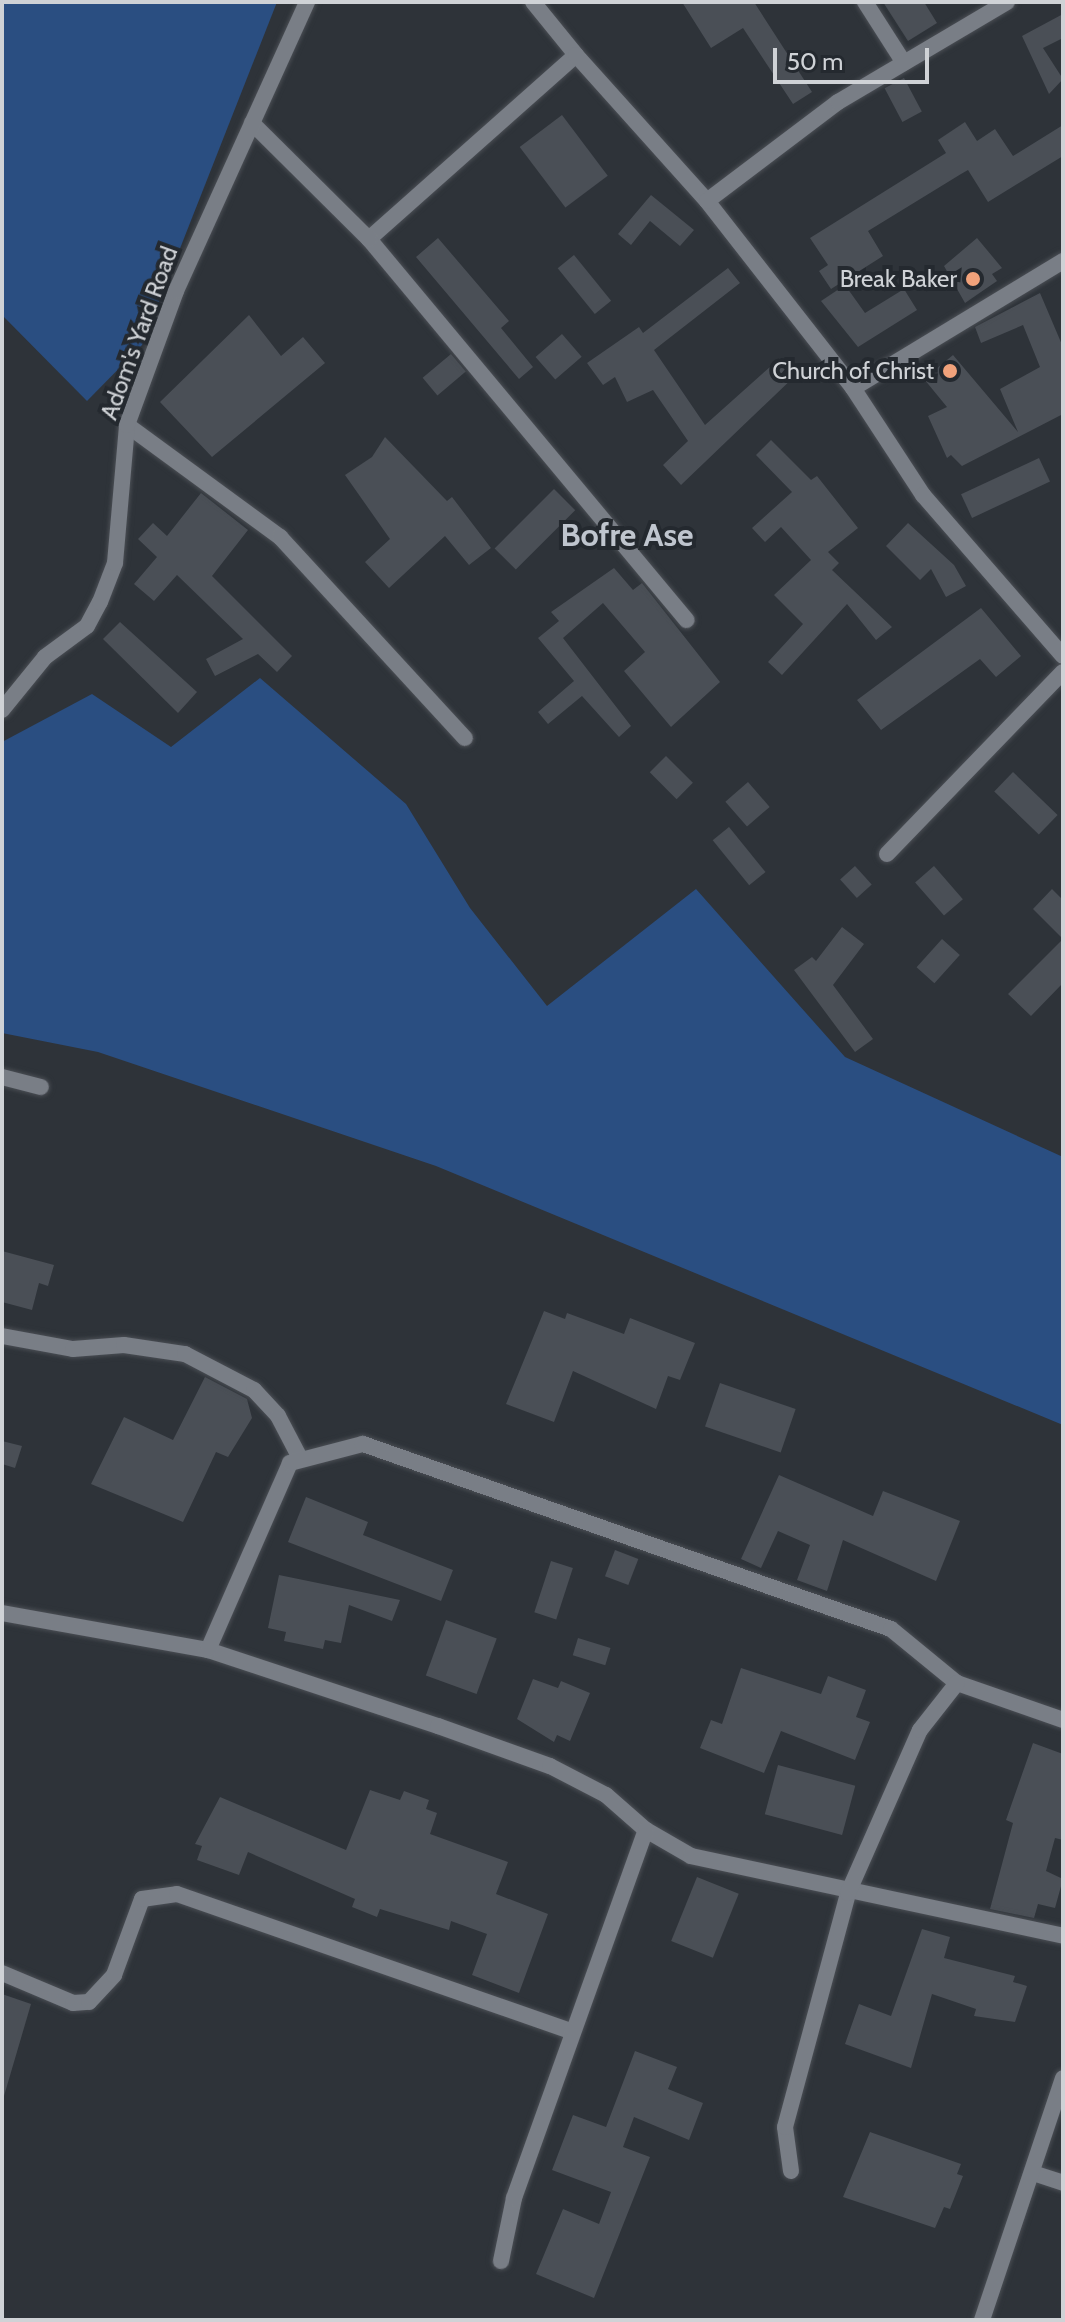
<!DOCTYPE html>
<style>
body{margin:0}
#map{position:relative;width:1065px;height:2322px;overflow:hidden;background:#2e3339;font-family:Cabin,sans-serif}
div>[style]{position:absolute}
.green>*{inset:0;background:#2a4e81}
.building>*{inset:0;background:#4a4f56;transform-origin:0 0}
.roads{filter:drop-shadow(0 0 2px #4a4e54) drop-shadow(0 0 2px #4a4e54)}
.street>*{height:16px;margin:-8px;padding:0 8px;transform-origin:8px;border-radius:8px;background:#797e86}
.dots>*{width:22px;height:22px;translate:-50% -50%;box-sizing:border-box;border:4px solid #24292f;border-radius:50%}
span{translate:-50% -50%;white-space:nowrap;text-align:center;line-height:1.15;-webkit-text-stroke:8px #24292f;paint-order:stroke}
.poi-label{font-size:24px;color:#cfd2d6}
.right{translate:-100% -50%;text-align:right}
.street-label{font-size:24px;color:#cfd2d6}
.district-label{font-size:32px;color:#bfc5ce;font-weight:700}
.frame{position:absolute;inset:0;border:4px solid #cfd2d6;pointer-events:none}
.scale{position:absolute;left:773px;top:48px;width:156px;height:36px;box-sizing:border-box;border:4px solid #cfd2d6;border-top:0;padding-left:10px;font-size:24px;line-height:28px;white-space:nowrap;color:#cfd2d6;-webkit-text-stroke:6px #24292f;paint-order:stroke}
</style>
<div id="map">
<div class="green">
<i style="clip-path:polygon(2px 2px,277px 2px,142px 345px,87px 401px,2px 315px)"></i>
<i style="clip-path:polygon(260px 678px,406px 804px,470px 908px,547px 1006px,696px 889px,845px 1057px,1063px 1157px,1063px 1425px,436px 1166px,98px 1052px,2px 1033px,2px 742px,92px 694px,171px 747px)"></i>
</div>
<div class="building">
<i style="clip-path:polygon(682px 2px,754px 2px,812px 92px,793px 104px,743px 28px,711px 48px)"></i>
<i style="clip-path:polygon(883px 2px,924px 2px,937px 23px,908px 41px)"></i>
<i style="clip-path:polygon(1063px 14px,1063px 38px,1043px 48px,1063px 79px,1049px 94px,1022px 36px)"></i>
<i style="left:904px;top:78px;width:38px;height:22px;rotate:62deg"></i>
<i style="left:562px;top:115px;width:76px;height:53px;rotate:53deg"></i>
<i style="clip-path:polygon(965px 122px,977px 141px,995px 129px,1013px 156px,1063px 125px,1063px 156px,988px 202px,968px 170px,961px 174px,868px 231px,883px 256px,831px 289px,819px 271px,828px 265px,810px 238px,946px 153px,938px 140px)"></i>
<i style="clip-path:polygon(651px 195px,694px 230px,680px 246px,650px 221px,631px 245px,618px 234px)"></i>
<i style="clip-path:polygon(438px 238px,509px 321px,501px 328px,533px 367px,519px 379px,416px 257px)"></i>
<i style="clip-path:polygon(977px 238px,1002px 268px,992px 274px,997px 281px,965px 303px,944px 266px)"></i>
<i style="left:574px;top:255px;width:59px;height:21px;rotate:51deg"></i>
<i style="clip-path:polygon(728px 268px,740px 283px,654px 350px,705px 425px,780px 358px,796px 375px,681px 485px,663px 465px,688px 441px,653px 390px,627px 402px,615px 377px,603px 385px,587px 363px,639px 327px,643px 333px)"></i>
<i style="clip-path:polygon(845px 285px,865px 313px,904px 289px,917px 310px,858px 347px,821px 301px)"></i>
<i style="clip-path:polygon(1040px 293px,1063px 347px,1063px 414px,962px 466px,951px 455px,947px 458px,928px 416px,947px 407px,924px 379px,953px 355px,1018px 432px,1000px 389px,1040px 367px,1023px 325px,981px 343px,975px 327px)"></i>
<i style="clip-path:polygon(249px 315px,281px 356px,303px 337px,325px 363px,212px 457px,160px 402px)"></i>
<i style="left:562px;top:334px;width:30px;height:35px;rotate:49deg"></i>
<i style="left:451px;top:354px;width:23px;height:37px;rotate:50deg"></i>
<i style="clip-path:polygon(385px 437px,447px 501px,452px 497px,491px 548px,469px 565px,445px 536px,389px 588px,365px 562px,390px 539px,345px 475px,372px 457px)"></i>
<i style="clip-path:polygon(771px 440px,811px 480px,817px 476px,858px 528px,828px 552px,839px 563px,832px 570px,892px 627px,876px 640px,847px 604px,782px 675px,768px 662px,803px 624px,774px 595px,811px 560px,781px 527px,765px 542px,752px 528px,792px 492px,756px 455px)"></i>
<i style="left:1039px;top:458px;width:26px;height:86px;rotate:65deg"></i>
<i style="left:554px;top:489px;width:30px;height:84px;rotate:45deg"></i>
<i style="clip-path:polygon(201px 493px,248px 530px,212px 576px,292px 656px,277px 672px,258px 654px,215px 676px,206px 659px,243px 639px,177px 575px,154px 601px,134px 584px,157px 557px,138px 539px,153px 523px,167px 536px)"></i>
<i style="clip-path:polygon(908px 523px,954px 565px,966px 586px,946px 597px,931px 569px,920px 580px,886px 546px)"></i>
<i style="clip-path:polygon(614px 568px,633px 590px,642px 583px,720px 682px,671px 727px,624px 671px,645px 652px,603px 603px,563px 638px,631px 726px,619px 737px,582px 696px,548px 724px,538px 712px,574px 681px,538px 638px,559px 621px,551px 612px)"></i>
<i style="clip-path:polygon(981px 608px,1021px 656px,996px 677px,980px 659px,881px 730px,857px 700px)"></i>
<i style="clip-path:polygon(120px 622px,197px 692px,178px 713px,103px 639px)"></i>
<i style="left:666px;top:756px;width:38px;height:23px;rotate:45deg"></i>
<i style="left:1013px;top:772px;width:62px;height:27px;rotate:44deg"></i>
<i style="left:748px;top:782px;width:33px;height:30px;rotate:49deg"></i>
<i style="left:729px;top:827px;width:58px;height:21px;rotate:51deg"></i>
<i style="left:855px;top:866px;width:25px;height:20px;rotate:48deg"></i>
<i style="left:934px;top:866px;width:44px;height:25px;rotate:49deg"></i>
<i style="clip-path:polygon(1052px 889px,1063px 900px,1063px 983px,1031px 1016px,1008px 994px,1063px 939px,1033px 909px)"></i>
<i style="clip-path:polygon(842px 927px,864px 944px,833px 985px,873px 1039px,855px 1052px,794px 970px,812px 957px,816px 961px)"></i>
<i style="left:942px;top:939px;width:24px;height:38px;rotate:42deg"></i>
<i style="clip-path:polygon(2px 1251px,54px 1265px,48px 1286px,39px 1283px,32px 1310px,2px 1302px)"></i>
<i style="clip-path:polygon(544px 1311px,565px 1319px,567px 1313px,624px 1334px,630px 1318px,695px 1343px,680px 1380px,668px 1376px,656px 1409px,573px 1371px,554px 1422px,506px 1404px)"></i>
<i style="clip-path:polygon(205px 1377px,247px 1399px,252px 1418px,228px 1457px,216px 1452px,183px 1522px,91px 1484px,124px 1417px,173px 1440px)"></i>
<i style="left:720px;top:1383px;width:80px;height:46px;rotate:19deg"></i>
<i style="clip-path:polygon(2px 1441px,22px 1446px,15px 1468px,2px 1464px)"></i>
<i style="clip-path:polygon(779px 1475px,873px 1516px,883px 1491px,960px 1521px,936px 1581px,843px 1540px,827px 1591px,797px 1580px,810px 1545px,778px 1531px,761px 1568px,741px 1559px)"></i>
<i style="clip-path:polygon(306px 1497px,368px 1522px,363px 1535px,453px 1570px,441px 1601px,288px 1542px)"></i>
<i style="left:615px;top:1550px;width:25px;height:28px;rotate:21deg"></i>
<i style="left:551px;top:1561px;width:23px;height:54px;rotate:18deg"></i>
<i style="clip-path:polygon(279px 1575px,352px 1590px,400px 1600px,392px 1621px,349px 1605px,341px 1643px,325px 1640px,323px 1649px,284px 1641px,286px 1632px,268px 1628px)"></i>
<i style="left:446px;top:1620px;width:54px;height:59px;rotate:20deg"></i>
<i style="left:578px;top:1638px;width:34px;height:18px;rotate:17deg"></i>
<i style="clip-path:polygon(741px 1668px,821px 1694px,828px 1676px,866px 1690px,856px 1717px,870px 1722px,855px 1760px,781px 1731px,764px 1773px,700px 1748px,711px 1720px,722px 1724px)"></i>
<i style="clip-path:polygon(533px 1679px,558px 1688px,561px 1681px,590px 1693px,570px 1741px,557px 1735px,554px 1742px,517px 1719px)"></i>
<i style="clip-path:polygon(1033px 1743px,1063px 1754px,1063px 1840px,1055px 1838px,1046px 1871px,1063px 1879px,1055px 1908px,1038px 1904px,1034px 1918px,990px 1909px,1013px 1823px,1006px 1820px)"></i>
<i style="left:778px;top:1765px;width:80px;height:51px;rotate:15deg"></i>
<i style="clip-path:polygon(370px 1790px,400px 1800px,404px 1791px,429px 1800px,426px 1809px,437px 1813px,430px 1834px,508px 1862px,496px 1894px,548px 1914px,519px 1993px,472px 1975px,487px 1934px,451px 1921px,449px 1930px,380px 1909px,377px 1917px,352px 1907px,355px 1899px,248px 1852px,239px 1875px,197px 1860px,202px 1846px,195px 1844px,220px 1797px,346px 1850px)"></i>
<i style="left:697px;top:1877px;width:45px;height:69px;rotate:22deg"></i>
<i style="clip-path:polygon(922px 1929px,950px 1937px,944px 1958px,1015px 1976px,1013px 1982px,1027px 1986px,1015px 2022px,974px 2016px,976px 2009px,932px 1994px,911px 2068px,845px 2044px,859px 2004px,891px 2016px)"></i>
<i style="clip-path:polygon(2px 1994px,31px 2004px,4px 2096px,2px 2096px)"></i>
<i style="clip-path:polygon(635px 2051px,677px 2067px,668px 2089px,703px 2103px,689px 2140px,634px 2117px,623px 2147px,650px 2157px,594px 2298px,536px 2274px,563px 2209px,599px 2224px,611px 2192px,552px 2170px,573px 2115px,606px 2127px)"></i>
<i style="clip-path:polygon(870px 2132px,961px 2164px,957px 2174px,963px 2176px,950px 2209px,944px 2207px,935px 2228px,843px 2197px)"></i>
</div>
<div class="roads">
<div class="street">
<i style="left:533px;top:2px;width:68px;rotate:50.9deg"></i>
<i style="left:576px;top:55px;width:277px;rotate:138.4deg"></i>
<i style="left:369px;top:239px;width:496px;rotate:50.2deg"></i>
<i style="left:865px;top:2px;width:72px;rotate:57.4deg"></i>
<i style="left:576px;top:55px;width:196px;rotate:48.1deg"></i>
<i style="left:707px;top:201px;width:237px;rotate:52deg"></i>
<i style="left:252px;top:123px;width:165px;rotate:44.8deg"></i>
<i style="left:707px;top:201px;width:164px;rotate:-37.1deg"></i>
<i style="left:838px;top:102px;width:196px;rotate:-30.6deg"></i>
<i style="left:1063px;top:261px;width:245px;rotate:148.8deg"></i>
<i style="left:853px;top:388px;width:128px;rotate:56.8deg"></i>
<i style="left:923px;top:495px;width:213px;rotate:49deg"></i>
<i style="left:127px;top:425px;width:190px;rotate:36.2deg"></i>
<i style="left:280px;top:537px;width:273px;rotate:47.4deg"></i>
<i style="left:2px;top:710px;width:68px;rotate:-50.9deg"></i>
<i style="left:45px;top:657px;width:52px;rotate:-36.4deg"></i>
<i style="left:87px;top:626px;width:27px;rotate:-62deg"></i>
<i style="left:100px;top:602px;width:42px;rotate:-69deg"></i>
<i style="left:115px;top:563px;width:139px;rotate:-85deg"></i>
<i style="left:127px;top:425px;width:143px;rotate:-69.9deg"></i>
<i style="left:176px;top:291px;width:317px;rotate:-65.6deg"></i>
<i style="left:887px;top:854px;width:253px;rotate:-46deg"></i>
<i style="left:2px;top:1077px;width:40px;rotate:14.4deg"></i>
<i style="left:2px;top:1336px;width:72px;rotate:10.4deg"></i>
<i style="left:73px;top:1349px;width:51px;rotate:-4.5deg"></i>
<i style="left:124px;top:1345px;width:62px;rotate:8.4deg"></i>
<i style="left:185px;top:1354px;width:78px;rotate:27.6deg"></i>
<i style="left:254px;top:1390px;width:35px;rotate:47deg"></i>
<i style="left:278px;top:1416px;width:47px;rotate:62.4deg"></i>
<i style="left:2px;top:1613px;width:209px;rotate:10.2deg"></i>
<i style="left:208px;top:1650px;width:242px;rotate:18.3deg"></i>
<i style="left:438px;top:1726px;width:119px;rotate:19.7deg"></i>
<i style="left:550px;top:1766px;width:63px;rotate:27.4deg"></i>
<i style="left:606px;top:1795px;width:53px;rotate:41.2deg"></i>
<i style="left:646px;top:1830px;width:52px;rotate:30deg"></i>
<i style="left:691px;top:1856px;width:381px;rotate:12.1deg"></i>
<i style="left:208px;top:1650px;width:204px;rotate:-66.3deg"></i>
<i style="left:290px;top:1463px;width:75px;rotate:-14.6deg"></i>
<i style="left:363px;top:1444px;width:559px;rotate:19.31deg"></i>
<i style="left:891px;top:1629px;width:85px;rotate:39.3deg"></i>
<i style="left:957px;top:1683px;width:112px;rotate:19.2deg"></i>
<i style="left:2px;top:1973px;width:77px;rotate:22.9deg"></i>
<i style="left:73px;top:2003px;width:16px;rotate:-4deg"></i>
<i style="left:89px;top:2002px;width:37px;rotate:-47deg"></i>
<i style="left:114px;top:1975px;width:81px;rotate:-69.8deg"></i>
<i style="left:142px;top:1899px;width:35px;rotate:-8deg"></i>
<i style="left:177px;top:1894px;width:417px;rotate:19.2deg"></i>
<i style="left:791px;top:2171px;width:44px;rotate:-97.8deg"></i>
<i style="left:785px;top:2127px;width:242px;rotate:-74.9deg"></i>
<i style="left:848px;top:1893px;width:178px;rotate:-66.2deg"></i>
<i style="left:920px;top:1730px;width:60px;rotate:-51.8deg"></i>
<i style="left:1033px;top:2173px;width:32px;rotate:18deg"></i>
<i style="left:501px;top:2261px;width:64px;rotate:-78.3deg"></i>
<i style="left:514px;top:2198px;width:391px;rotate:-70.3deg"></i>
<i style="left:982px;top:2320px;width:255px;rotate:-71.5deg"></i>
</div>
</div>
<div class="dots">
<i style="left:973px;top:279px;background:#f1a27b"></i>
<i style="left:950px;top:371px;background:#f1a27b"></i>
</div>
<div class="poi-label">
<span class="right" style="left:957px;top:279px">Break Baker</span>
<span class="right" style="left:934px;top:371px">Church of Christ</span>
</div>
<div class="street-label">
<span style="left:139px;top:333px;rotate:-70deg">Adom's Yard Road</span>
</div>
<div class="district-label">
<span style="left:627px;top:535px">Bofre Ase</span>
</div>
<div class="frame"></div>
<div class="scale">50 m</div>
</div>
